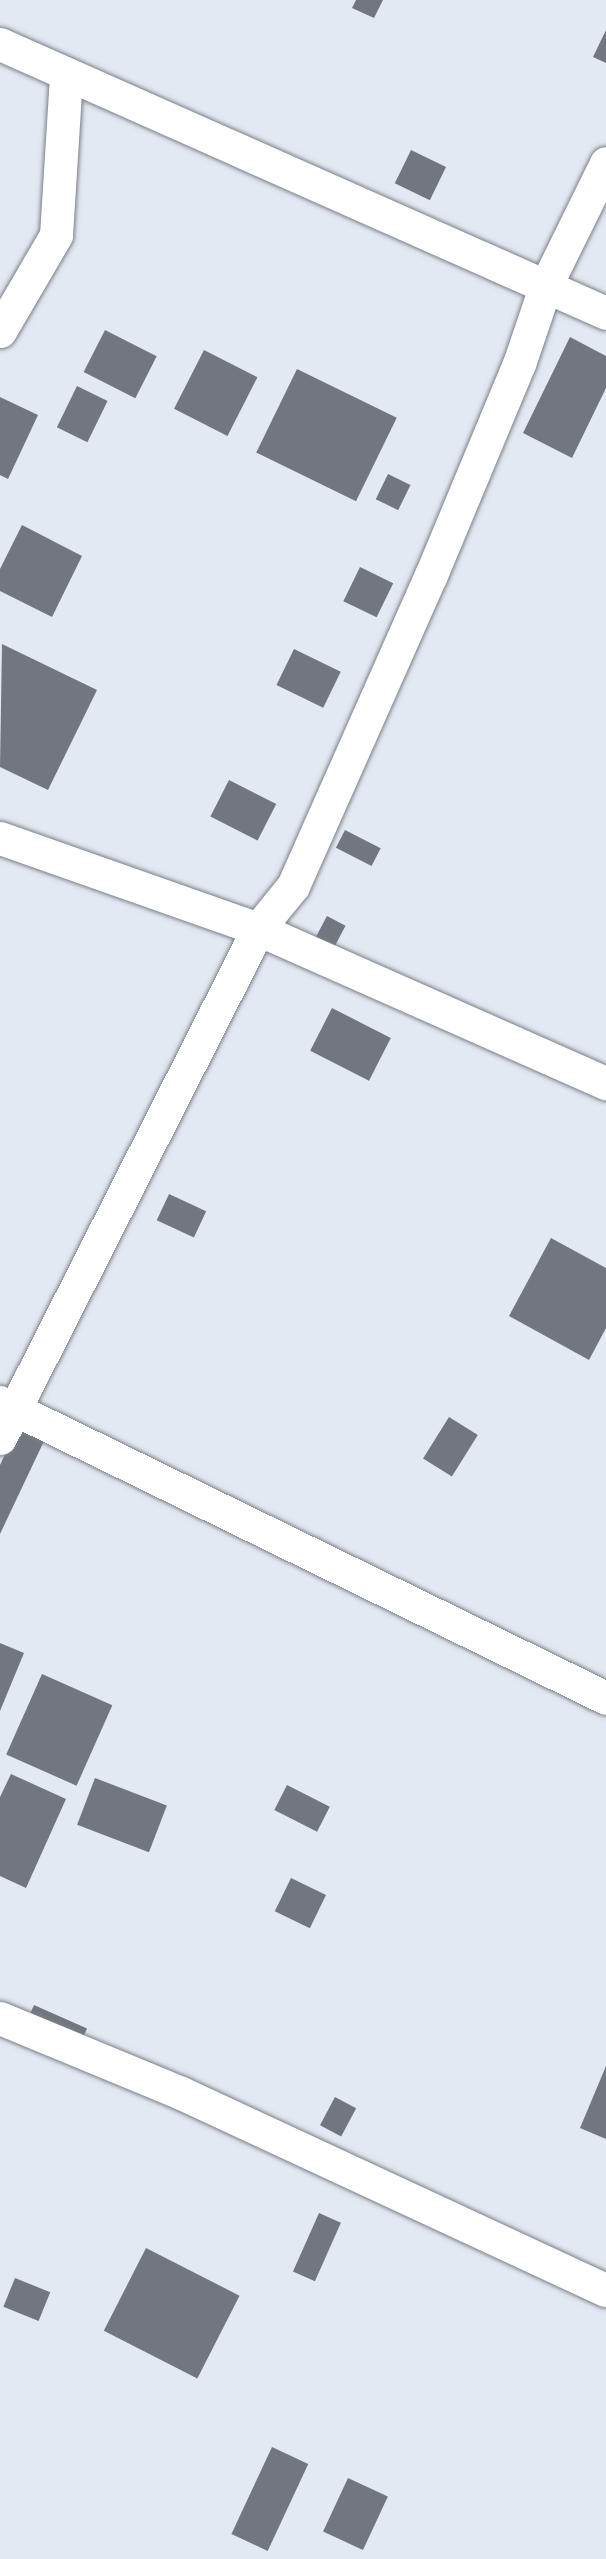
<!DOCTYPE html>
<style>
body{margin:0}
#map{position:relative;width:606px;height:2559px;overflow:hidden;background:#e3e9f2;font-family:Jost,sans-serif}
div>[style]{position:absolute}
.building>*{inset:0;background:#72777f;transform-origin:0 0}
.roads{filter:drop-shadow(0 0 2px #7a7f87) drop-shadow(0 0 2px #7a7f87)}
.minor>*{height:33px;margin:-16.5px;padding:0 16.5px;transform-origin:16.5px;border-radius:16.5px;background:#fff}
span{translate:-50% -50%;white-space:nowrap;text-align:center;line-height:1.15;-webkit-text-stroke:5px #e3e9f2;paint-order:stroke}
</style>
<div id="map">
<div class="building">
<i style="clip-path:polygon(356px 0,383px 0,374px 18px,352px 8px)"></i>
<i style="clip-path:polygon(606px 30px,606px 63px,593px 57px)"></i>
<i style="left:411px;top:150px;width:39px;height:37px;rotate:26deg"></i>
<i style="left:105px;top:330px;width:58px;height:47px;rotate:27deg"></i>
<i style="clip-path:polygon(570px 337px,606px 356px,606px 388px,572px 458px,523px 433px)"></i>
<i style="left:204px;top:350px;width:60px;height:66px;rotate:27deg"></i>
<i style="left:297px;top:369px;width:111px;height:93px;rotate:26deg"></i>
<i style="left:77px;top:386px;width:34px;height:46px;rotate:26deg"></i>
<i style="clip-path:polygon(0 397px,38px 415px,8px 479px,0 475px)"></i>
<i style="left:388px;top:474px;width:25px;height:28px;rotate:26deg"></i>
<i style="clip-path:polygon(22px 525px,82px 556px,52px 617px,0 591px,0 569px)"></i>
<i style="left:360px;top:567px;width:37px;height:38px;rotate:26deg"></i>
<i style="clip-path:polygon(2px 644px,97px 690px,48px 790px,0 767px)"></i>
<i style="left:294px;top:649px;width:52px;height:40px;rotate:26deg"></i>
<i style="left:229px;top:780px;width:53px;height:41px;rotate:27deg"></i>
<i style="left:345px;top:830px;width:40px;height:20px;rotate:27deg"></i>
<i style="left:327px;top:916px;width:21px;height:34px;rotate:28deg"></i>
<i style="left:332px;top:1008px;width:66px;height:48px;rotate:27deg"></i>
<i style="left:169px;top:1194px;width:41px;height:29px;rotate:25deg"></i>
<i style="clip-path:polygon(551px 1238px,606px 1268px,606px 1328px,589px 1360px,509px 1316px)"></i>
<i style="left:449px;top:1417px;width:34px;height:49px;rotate:32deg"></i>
<i style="clip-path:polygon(18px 1426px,45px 1439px,0 1534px,0 1465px)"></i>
<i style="clip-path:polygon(0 1643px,24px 1653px,0 1711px)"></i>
<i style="left:42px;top:1674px;width:77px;height:88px;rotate:24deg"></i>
<i style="clip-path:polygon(11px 1774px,66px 1799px,26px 1888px,0 1876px,0 1797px)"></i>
<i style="left:95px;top:1778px;width:77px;height:50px;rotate:21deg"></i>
<i style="left:287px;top:1785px;width:48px;height:28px;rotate:27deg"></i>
<i style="left:291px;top:1878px;width:39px;height:37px;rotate:26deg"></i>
<i style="left:34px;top:2005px;width:58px;height:38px;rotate:24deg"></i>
<i style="clip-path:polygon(606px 2066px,606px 2139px,580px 2128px)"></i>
<i style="left:335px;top:2097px;width:24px;height:32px;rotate:28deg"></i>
<i style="left:319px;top:2213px;width:24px;height:64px;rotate:24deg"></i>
<i style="left:146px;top:2248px;width:105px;height:93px;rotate:27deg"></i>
<i style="left:15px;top:2278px;width:38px;height:31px;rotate:22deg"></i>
<i style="left:272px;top:2447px;width:40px;height:96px;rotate:25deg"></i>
<i style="left:348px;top:2478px;width:44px;height:59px;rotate:25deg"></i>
</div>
<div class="roads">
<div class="minor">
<i style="left:0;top:44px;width:663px;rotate:23.94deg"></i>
<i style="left:0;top:331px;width:111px;rotate:-59.7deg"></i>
<i style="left:56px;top:235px;width:161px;rotate:-86.4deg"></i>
<i style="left:0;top:838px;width:274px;rotate:19.4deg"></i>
<i style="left:258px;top:929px;width:381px;rotate:23.9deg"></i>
<i style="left:0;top:1402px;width:674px;rotate:26.03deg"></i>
<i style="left:0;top:1438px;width:571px;rotate:-63.12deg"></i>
<i style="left:258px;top:929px;width:55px;rotate:-50.9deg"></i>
<i style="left:293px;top:886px;width:340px;rotate:-66.1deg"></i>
<i style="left:431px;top:575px;width:229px;rotate:-67.4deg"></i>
<i style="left:519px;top:364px;width:81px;rotate:-71.3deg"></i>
<i style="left:545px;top:287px;width:138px;rotate:-63.8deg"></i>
<i style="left:0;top:2018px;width:196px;rotate:22.5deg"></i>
<i style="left:181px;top:2093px;width:468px;rotate:24.9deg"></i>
</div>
</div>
</div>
